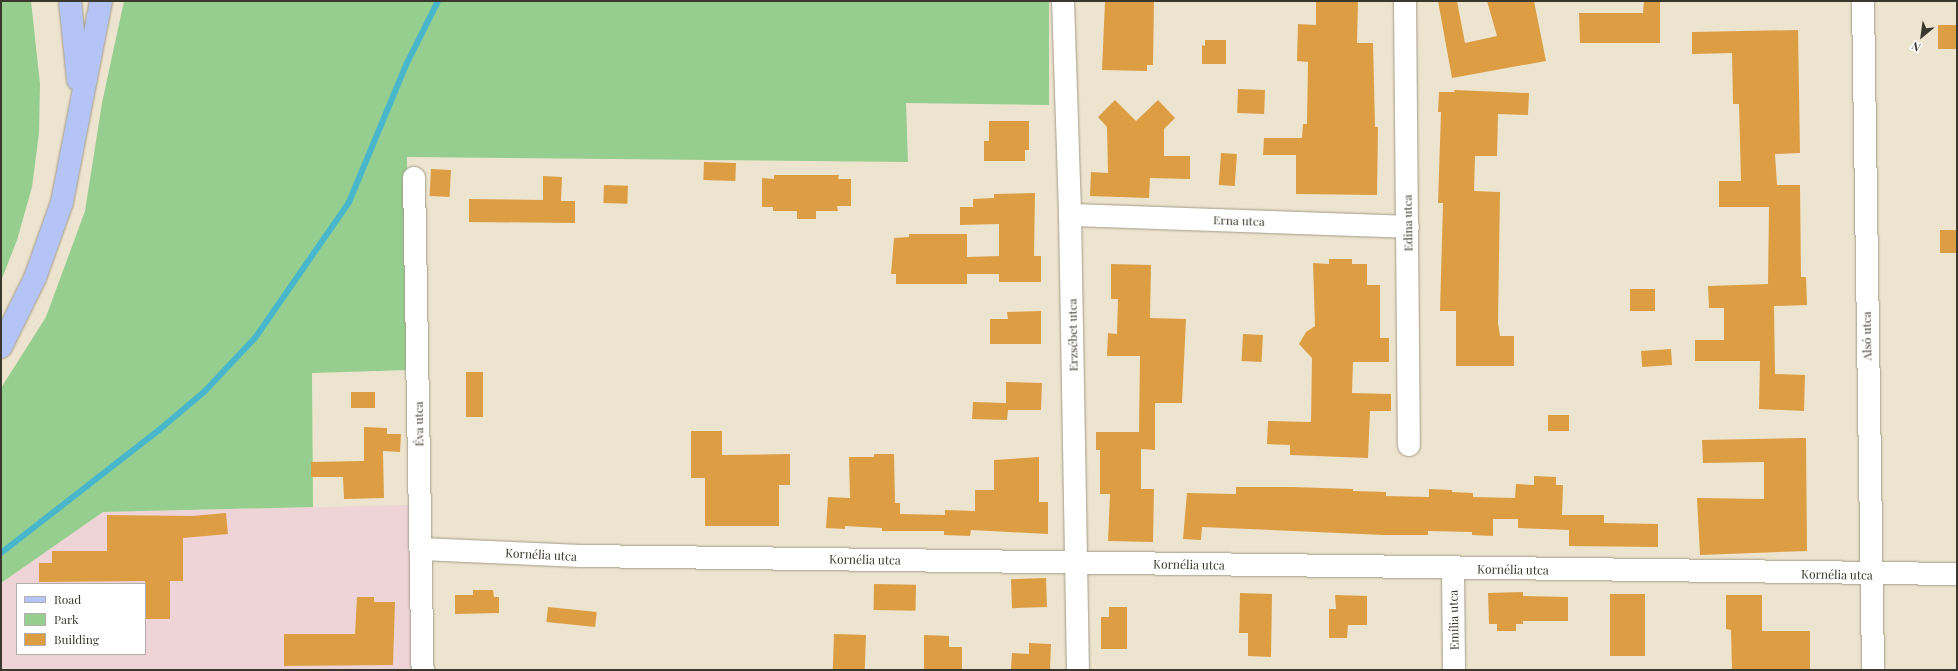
<!DOCTYPE html>
<meta charset="utf-8">
<style>
body{margin:0}
#map{position:relative;width:1958px;height:671px;overflow:hidden;background:#ede4cf;font-family:"Playfair Display",serif}
div>[style]{position:absolute}
.industrial>*{inset:0;background:#eed3d7}
.green>*{inset:0;background:#95ce8e}
.stream>*{height:6px;margin:-3px;padding:0 3px;transform-origin:3px;border-radius:3px;background:#48b7cc}
.building>*{inset:0;background:#dd9e43;transform-origin:0 0}
.roads{filter:drop-shadow(0 0 1px #a39b86) drop-shadow(0 0 1px #a39b86)}
.minor>*{height:22px;margin:-11px;padding:0 11px;transform-origin:11px;border-radius:11px;background:#fff}
.major>*{height:22px;margin:-11px;padding:0 11px;transform-origin:11px;border-radius:11px;background:#b4c4f7}
span{translate:-50% -50%;white-space:nowrap;text-align:center;line-height:1.15;-webkit-text-stroke:3.5px #fff;paint-order:stroke}
.street-label{font-size:12px;color:#3a372e}
.frame{position:absolute;inset:0;border:2px solid #3a372e;pointer-events:none}
.legend{position:absolute;left:16px;top:583px;width:130px;height:72px;box-sizing:border-box;background:#fff;border:1px solid #b0afab;margin:0;padding:5px 7px;list-style:none;font-size:12px;color:#3a372e}
.legend li{display:flex;align-items:center;gap:8px;height:20px}
.legend b{width:20px;border:1px solid #b0afab}
.north{position:absolute;left:1902px;top:16px;width:40px;height:40px;-webkit-text-stroke:3px #fff;paint-order:stroke;rotate:209deg;font-size:11px;font-weight:700;line-height:16px;text-align:center;color:#3a372e}
.north::after{content:'';display:block;margin:auto;width:14px;height:18px;background:#3a372e;clip-path:polygon(50% 0,100% 100%,50% 72%,0 100%)}
</style>
<div id="map">
<div class="industrial">
<i style="clip-path:polygon(evenodd,410px 505px,414px 670px,1px 670px,1px 583px,103px 512px,410px 505px,17px 584px,145px 584px,145px 654px,17px 654px,17px 584px)"></i>
</div>
<div class="green">
<i style="clip-path:polygon(1px 1px,31px 1px,40px 84px,39px 133px,32px 187px,17px 240px,1px 281px)"></i>
<i style="clip-path:polygon(124px 1px,1049px 1px,1049px 105px,906px 103px,908px 162px,407px 157px,409px 370px,312px 373px,313px 507px,103px 512px,1px 583px,1px 388px,46px 317px,85px 211px,102px 103px)"></i>
</div>
<div class="stream">
<i style="left:1px;top:553px;width:200px;rotate:-37.9deg"></i>
<i style="left:159px;top:430px;width:60px;rotate:-40.3deg"></i>
<i style="left:205px;top:391px;width:73px;rotate:-46.7deg"></i>
<i style="left:255px;top:338px;width:165px;rotate:-55.3deg"></i>
<i style="left:349px;top:202px;width:151px;rotate:-67.4deg"></i>
<i style="left:407px;top:63px;width:69px;rotate:-63.4deg"></i>
</div>
<div class="building">
<i style="clip-path:polygon(1105px 1px,1154px 1px,1153px 65px,1147px 65px,1147px 71px,1102px 70px)"></i>
<i style="clip-path:polygon(1316px 1px,1358px 1px,1357px 43px,1373px 43px,1375px 127px,1378px 127px,1377px 195px,1296px 194px,1296px 155px,1263px 155px,1264px 138px,1302px 138px,1303px 124px,1307px 124px,1308px 62px,1297px 61px,1298px 24px,1316px 25px)"></i>
<i style="clip-path:polygon(1438px 1px,1457px 1px,1465px 43px,1497px 36px,1487px 1px,1534px 1px,1546px 61px,1452px 78px)"></i>
<i style="clip-path:polygon(1644px 1px,1660px 1px,1660px 43px,1580px 43px,1579px 13px,1643px 13px)"></i>
<i style="left:1957px;top:25px;width:24px;height:19px;rotate:90deg"></i>
<i style="clip-path:polygon(1798px 30px,1800px 153px,1775px 154px,1777px 185px,1800px 185px,1801px 277px,1806px 277px,1807px 305px,1774px 306px,1775px 374px,1805px 375px,1804px 411px,1759px 409px,1760px 361px,1695px 361px,1695px 340px,1724px 340px,1724px 308px,1709px 308px,1708px 286px,1768px 284px,1769px 207px,1719px 207px,1719px 181px,1741px 181px,1739px 104px,1733px 104px,1732px 53px,1692px 54px,1692px 32px)"></i>
<i style="clip-path:polygon(1205px 40px,1226px 40px,1226px 64px,1202px 64px,1202px 45px,1205px 46px)"></i>
<i style="left:1238px;top:89px;width:27px;height:24px;rotate:2deg"></i>
<i style="clip-path:polygon(1454px 90px,1529px 93px,1528px 115px,1498px 114px,1497px 156px,1475px 156px,1474px 191px,1500px 192px,1498px 323px,1500px 336px,1514px 336px,1514px 366px,1456px 366px,1456px 311px,1440px 311px,1443px 203px,1438px 203px,1441px 112px,1438px 112px,1439px 92px,1455px 92px)"></i>
<i style="clip-path:polygon(1115px 100px,1136px 121px,1158px 100px,1175px 118px,1164px 129px,1164px 156px,1190px 156px,1190px 179px,1150px 178px,1149px 198px,1090px 196px,1091px 172px,1108px 173px,1107px 127px,1098px 117px)"></i>
<i style="clip-path:polygon(989px 121px,1029px 121px,1029px 150px,1025px 150px,1025px 161px,984px 161px,984px 141px,989px 141px)"></i>
<i style="left:1221px;top:153px;width:16px;height:32px;rotate:4deg"></i>
<i style="left:704px;top:162px;width:32px;height:18px;rotate:2deg"></i>
<i style="left:431px;top:169px;width:20px;height:27px;rotate:3deg"></i>
<i style="clip-path:polygon(774px 175px,839px 175px,838px 179px,851px 179px,851px 206px,837px 206px,838px 211px,816px 211px,816px 219px,797px 219px,797px 211px,773px 211px,773px 207px,762px 207px,762px 178px,774px 179px)"></i>
<i style="clip-path:polygon(543px 176px,562px 177px,561px 201px,575px 201px,575px 223px,469px 222px,469px 199px,543px 200px)"></i>
<i style="left:604px;top:185px;width:24px;height:18px;rotate:2deg"></i>
<i style="clip-path:polygon(1035px 193px,1034px 256px,1041px 256px,1041px 282px,999px 282px,999px 274px,967px 274px,967px 284px,896px 284px,896px 274px,891px 274px,894px 238px,909px 237px,909px 234px,967px 234px,967px 257px,999px 256px,999px 224px,960px 225px,960px 207px,973px 207px,973px 199px,994px 198px,994px 194px)"></i>
<i style="left:1940px;top:230px;width:17px;height:23px"></i>
<i style="clip-path:polygon(1329px 259px,1352px 259px,1352px 264px,1367px 264px,1367px 285px,1380px 285px,1380px 338px,1389px 338px,1389px 362px,1353px 362px,1352px 393px,1391px 394px,1391px 411px,1370px 411px,1368px 458px,1290px 455px,1290px 445px,1267px 444px,1268px 421px,1311px 422px,1312px 358px,1299px 344px,1306px 332px,1315px 326px,1313px 263px,1329px 264px)"></i>
<i style="clip-path:polygon(1111px 264px,1151px 265px,1150px 318px,1186px 319px,1182px 403px,1155px 403px,1155px 450px,1141px 449px,1141px 489px,1154px 489px,1153px 542px,1108px 541px,1110px 494px,1100px 494px,1100px 450px,1096px 450px,1096px 432px,1139px 432px,1140px 356px,1107px 356px,1108px 333px,1117px 334px,1118px 299px,1111px 299px)"></i>
<i style="left:1630px;top:289px;width:25px;height:22px"></i>
<i style="clip-path:polygon(1041px 311px,1041px 344px,990px 344px,990px 319px,1008px 319px,1007px 312px)"></i>
<i style="left:1243px;top:334px;width:20px;height:27px;rotate:3deg"></i>
<i style="left:1671px;top:349px;width:16px;height:30px;rotate:86deg"></i>
<i style="left:466px;top:372px;width:17px;height:45px"></i>
<i style="clip-path:polygon(1006px 382px,1042px 383px,1041px 410px,1008px 410px,1007px 420px,972px 419px,973px 402px,1006px 403px)"></i>
<i style="left:351px;top:392px;width:24px;height:16px"></i>
<i style="left:1548px;top:415px;width:21px;height:16px"></i>
<i style="clip-path:polygon(364px 427px,387px 428px,387px 434px,401px 434px,400px 452px,383px 451px,384px 498px,344px 499px,343px 477px,311px 477px,311px 462px,364px 461px)"></i>
<i style="clip-path:polygon(691px 431px,722px 431px,722px 455px,790px 454px,790px 485px,779px 485px,779px 526px,705px 526px,705px 478px,691px 478px)"></i>
<i style="clip-path:polygon(1803px 438px,1806px 438px,1807px 551px,1700px 555px,1697px 498px,1764px 499px,1764px 462px,1703px 463px,1702px 440px)"></i>
<i style="clip-path:polygon(874px 454px,894px 454px,895px 503px,900px 503px,900px 514px,945px 515px,945px 510px,975px 511px,975px 490px,994px 490px,994px 460px,1039px 457px,1039px 502px,1048px 502px,1048px 534px,971px 530px,970px 536px,944px 535px,944px 531px,882px 531px,882px 528px,845px 526px,845px 529px,826px 528px,828px 497px,850px 498px,849px 457px,874px 457px)"></i>
<i style="clip-path:polygon(1534px 476px,1556px 477px,1556px 485px,1563px 485px,1562px 515px,1604px 515px,1604px 523px,1658px 524px,1658px 547px,1569px 546px,1569px 530px,1518px 528px,1518px 519px,1493px 519px,1493px 536px,1472px 535px,1472px 532px,1428px 531px,1428px 535px,1384px 535px,1202px 527px,1201px 540px,1183px 539px,1187px 493px,1236px 494px,1236px 487px,1293px 487px,1353px 489px,1353px 491px,1386px 492px,1386px 496px,1429px 497px,1429px 489px,1452px 490px,1452px 492px,1473px 493px,1473px 497px,1515px 498px,1516px 484px,1534px 485px)"></i>
<i style="clip-path:polygon(226px 513px,228px 534px,183px 538px,183px 581px,170px 581px,170px 619px,145px 619px,145px 581px,39px 582px,39px 563px,52px 563px,52px 551px,107px 551px,107px 515px,192px 516px)"></i>
<i style="left:1046px;top:578px;width:29px;height:35px;rotate:88deg"></i>
<i style="left:874px;top:584px;width:42px;height:26px;rotate:1deg"></i>
<i style="clip-path:polygon(473px 590px,493px 590px,494px 597px,499px 597px,499px 613px,455px 614px,455px 595px,473px 595px)"></i>
<i style="clip-path:polygon(1523px 592px,1523px 596px,1568px 597px,1568px 621px,1523px 621px,1523px 624px,1516px 624px,1516px 631px,1497px 631px,1497px 624px,1489px 624px,1488px 593px)"></i>
<i style="clip-path:polygon(1240px 593px,1272px 594px,1271px 657px,1248px 656px,1248px 633px,1239px 633px)"></i>
<i style="left:1610px;top:594px;width:35px;height:62px"></i>
<i style="clip-path:polygon(1335px 595px,1367px 596px,1367px 625px,1348px 625px,1347px 638px,1329px 638px,1329px 609px,1336px 609px)"></i>
<i style="clip-path:polygon(1726px 595px,1762px 595px,1762px 631px,1810px 631px,1810px 670px,1732px 670px,1731px 630px,1726px 629px)"></i>
<i style="clip-path:polygon(357px 597px,374px 597px,374px 602px,395px 602px,393px 665px,284px 666px,284px 634px,355px 634px)"></i>
<i style="left:548px;top:607px;width:49px;height:15px;rotate:6deg"></i>
<i style="clip-path:polygon(1109px 607px,1127px 607px,1127px 649px,1101px 649px,1101px 617px,1109px 617px)"></i>
<i style="left:834px;top:634px;width:32px;height:36px;rotate:2deg"></i>
<i style="clip-path:polygon(924px 635px,949px 636px,949px 647px,962px 647px,962px 669px,924px 670px)"></i>
<i style="clip-path:polygon(1029px 643px,1051px 644px,1050px 670px,1011px 670px,1012px 653px,1029px 654px)"></i>
</div>
<div class="roads">
<div class="minor">
<i style="left:1063px;top:1px;width:214px;rotate:88.1deg"></i>
<i style="left:1070px;top:215px;width:455px;rotate:89deg"></i>
<i style="left:1405px;top:1px;width:444px;rotate:89.5deg"></i>
<i style="left:1863px;top:1px;width:669px;rotate:89.14deg"></i>
<i style="left:414px;top:178px;width:492px;rotate:89deg"></i>
<i style="left:1070px;top:215px;width:338px;rotate:2deg"></i>
<i style="left:421px;top:549px;width:160px;rotate:2.5deg"></i>
<i style="left:581px;top:556px;width:1376px;rotate:0.75deg"></i>
<i style="left:1453px;top:569px;width:101px;rotate:89.4deg"></i>
</div>
<div class="major">
<i style="left:70px;top:1px;width:79px;rotate:84.2deg"></i>
<i style="left:1px;top:347px;width:77px;rotate:-63.8deg"></i>
<i style="left:35px;top:278px;width:81px;rotate:-70.4deg"></i>
<i style="left:62px;top:202px;width:205px;rotate:-79deg"></i>
</div>
</div>
<div class="street-label">
<span style="left:1239px;top:221px;rotate:2deg">Erna utca</span>
<span style="left:1408px;top:223px;rotate:-91deg">Edina utca</span>
<span style="left:1073px;top:335px;rotate:-91deg">Erzsébet utca</span>
<span style="left:1867px;top:336px;rotate:-91deg">Alsó utca</span>
<span style="left:419px;top:424px;rotate:-91deg">Éva utca</span>
<span style="left:541px;top:555px;rotate:3deg">Kornélia utca</span>
<span style="left:865px;top:560px;rotate:1deg">Kornélia utca</span>
<span style="left:1189px;top:565px;rotate:1deg">Kornélia utca</span>
<span style="left:1513px;top:570px;rotate:1deg">Kornélia utca</span>
<span style="left:1837px;top:575px;rotate:1deg">Kornélia utca</span>
<span style="left:1454px;top:620px;rotate:-91deg">Emília utca</span>
</div>
<div class="frame"></div>
<ul class="legend">
<li><b style="height:5px;background:#b4c4f7"></b>Road</li>
<li><b style="height:11px;background:#95ce8e"></b>Park</li>
<li><b style="height:11px;background:#dd9e43"></b>Building</li>
</ul>
<div class="north">N</div>
</div>
